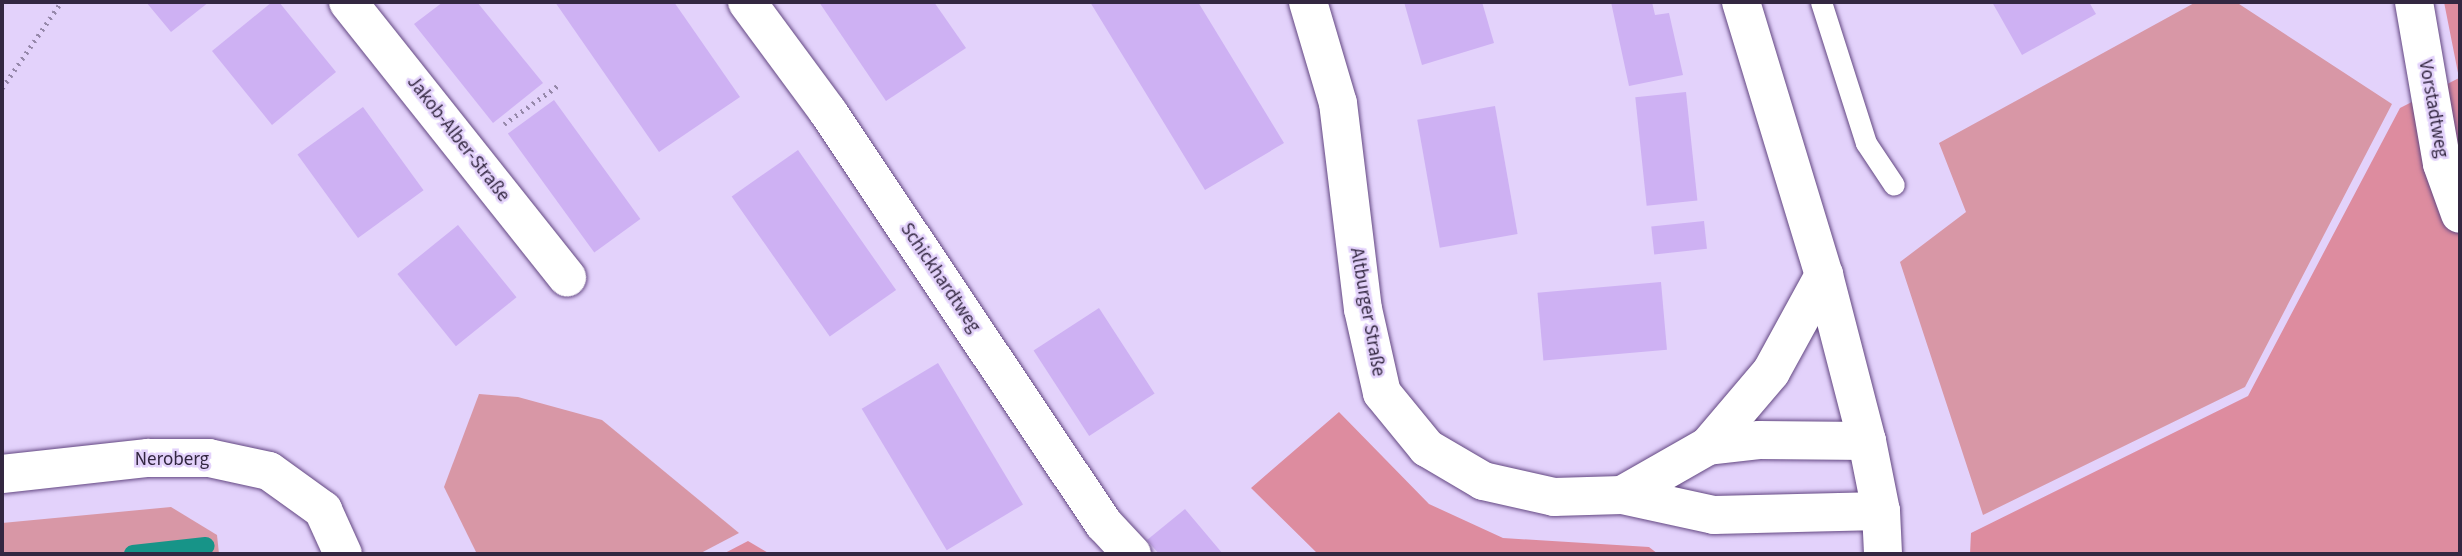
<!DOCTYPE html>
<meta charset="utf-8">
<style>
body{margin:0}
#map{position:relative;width:2462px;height:556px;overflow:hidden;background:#e3d2fb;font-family:"Source Sans 3",sans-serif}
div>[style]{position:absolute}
.green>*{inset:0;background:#d897a6}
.forest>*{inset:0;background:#dd8c9f}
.stream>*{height:18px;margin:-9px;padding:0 9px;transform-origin:9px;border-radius:9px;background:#179488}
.building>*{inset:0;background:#ceb1f3;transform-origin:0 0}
.path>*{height:4.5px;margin-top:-2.25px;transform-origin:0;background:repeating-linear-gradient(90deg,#9688aa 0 2px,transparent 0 7px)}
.roads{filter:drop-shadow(0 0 2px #634782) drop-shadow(0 0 2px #634782)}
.lane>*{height:21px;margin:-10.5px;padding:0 10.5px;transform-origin:10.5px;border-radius:10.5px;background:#fff}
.street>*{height:38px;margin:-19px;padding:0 19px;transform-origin:19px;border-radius:19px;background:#fff}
.secondary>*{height:38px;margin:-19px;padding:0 19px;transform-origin:19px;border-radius:19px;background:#fff}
span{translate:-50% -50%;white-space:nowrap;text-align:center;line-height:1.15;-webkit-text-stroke:5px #e3d2fb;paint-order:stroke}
.street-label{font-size:19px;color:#332741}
.frame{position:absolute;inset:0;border:4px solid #332741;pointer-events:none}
</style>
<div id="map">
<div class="green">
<i style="clip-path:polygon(2196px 2px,2236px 2px,2392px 104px,2245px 387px,1983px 515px,1900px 262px,1966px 212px,1939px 143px)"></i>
<i style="clip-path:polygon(479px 394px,518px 397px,602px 420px,739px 533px,699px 554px,477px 554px,444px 487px)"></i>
<i style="clip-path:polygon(171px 507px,217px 535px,219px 554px,2px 554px,2px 523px)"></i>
</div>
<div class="forest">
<i style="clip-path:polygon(2444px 2px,2460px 2px,2460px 554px,1970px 554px,1971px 533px,2248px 396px,2400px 108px,2459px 78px)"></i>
<i style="clip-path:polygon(1339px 412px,1429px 504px,1503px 538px,1649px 547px,1658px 554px,1318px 554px,1251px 488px)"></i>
<i style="clip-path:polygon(748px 541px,770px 554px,723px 554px)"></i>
</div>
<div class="stream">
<i style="left:133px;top:554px;width:73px;rotate:-6.3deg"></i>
</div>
<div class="building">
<i style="clip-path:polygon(146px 2px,209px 2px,171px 32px)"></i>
<i style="clip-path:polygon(272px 2px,279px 2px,336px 72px,272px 125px,212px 51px)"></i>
<i style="clip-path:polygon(443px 2px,477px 2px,543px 83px,493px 123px,414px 24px)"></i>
<i style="clip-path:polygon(555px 2px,674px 2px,740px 97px,659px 152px)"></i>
<i style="clip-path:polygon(819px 2px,934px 2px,966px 48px,886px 101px)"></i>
<i style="clip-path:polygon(1090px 2px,1198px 2px,1284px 143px,1205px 190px)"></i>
<i style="clip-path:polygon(1404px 2px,1482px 2px,1494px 43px,1422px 65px)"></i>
<i style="clip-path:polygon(1611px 2px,1652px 2px,1655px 15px,1669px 13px,1683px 75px,1629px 86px)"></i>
<i style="clip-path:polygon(1992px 2px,2089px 2px,2096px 14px,2022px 55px)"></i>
<i style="left:1686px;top:92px;width:109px;height:51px;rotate:84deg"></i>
<i style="left:554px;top:100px;width:147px;height:57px;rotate:54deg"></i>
<i style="left:1495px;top:106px;width:130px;height:79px;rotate:80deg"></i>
<i style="left:363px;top:107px;width:103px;height:81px;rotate:54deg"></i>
<i style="left:798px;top:150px;width:171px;height:81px;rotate:55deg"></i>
<i style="left:1704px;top:221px;width:28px;height:53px;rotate:84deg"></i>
<i style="left:458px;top:225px;width:93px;height:78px;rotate:51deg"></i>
<i style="left:1661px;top:282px;width:68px;height:124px;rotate:85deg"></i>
<i style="left:1099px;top:308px;width:102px;height:78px;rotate:57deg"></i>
<i style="left:938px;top:363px;width:165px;height:89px;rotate:59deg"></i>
<i style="clip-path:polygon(1185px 509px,1223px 554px,1159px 554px,1147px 540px)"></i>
</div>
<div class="path">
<i style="left:2px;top:88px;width:104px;rotate:-55.5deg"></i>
<i style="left:504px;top:124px;width:69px;rotate:-35.5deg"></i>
</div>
<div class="roads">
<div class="lane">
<i style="left:1821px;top:2px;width:148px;rotate:72.3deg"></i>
<i style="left:1866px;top:143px;width:50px;rotate:56.3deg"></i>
</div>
<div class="street">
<i style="left:348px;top:2px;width:352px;rotate:51.5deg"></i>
<i style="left:747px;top:2px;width:137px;rotate:53.6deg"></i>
<i style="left:828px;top:112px;width:496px;rotate:56.2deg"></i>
<i style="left:1104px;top:524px;width:41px;rotate:47deg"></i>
<i style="left:1308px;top:2px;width:105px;rotate:73.5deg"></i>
<i style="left:1338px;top:103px;width:208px;rotate:83.1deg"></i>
<i style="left:1363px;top:309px;width:86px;rotate:77.3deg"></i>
<i style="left:1382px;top:393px;width:71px;rotate:50.7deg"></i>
<i style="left:1427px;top:448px;width:65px;rotate:30.5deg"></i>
<i style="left:1483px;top:481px;width:73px;rotate:12.7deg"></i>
<i style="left:1554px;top:497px;width:68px;rotate:-1.7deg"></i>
<i style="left:1622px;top:495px;width:94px;rotate:12.3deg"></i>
<i style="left:1714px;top:515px;width:167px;rotate:-1.4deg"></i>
<i style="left:2414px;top:2px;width:164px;rotate:80.2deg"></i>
<i style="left:2442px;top:164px;width:53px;rotate:70.2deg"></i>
<i style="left:1708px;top:446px;width:51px;rotate:-6.7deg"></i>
<i style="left:1759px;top:440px;width:108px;rotate:0.5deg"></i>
<i style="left:1622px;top:495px;width:99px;rotate:-29.7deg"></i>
<i style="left:1708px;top:446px;width:97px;rotate:-49.6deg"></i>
<i style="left:1771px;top:372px;width:111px;rotate:-61.3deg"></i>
</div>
<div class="secondary">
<i style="left:1741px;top:2px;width:285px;rotate:73.1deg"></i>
<i style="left:1824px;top:275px;width:171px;rotate:75.5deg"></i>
<i style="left:1867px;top:441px;width:71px;rotate:78.7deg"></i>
<i style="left:1881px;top:511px;width:43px;rotate:87.3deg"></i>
<i style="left:2px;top:474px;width:147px;rotate:-6.3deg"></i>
<i style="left:148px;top:458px;width:61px"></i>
<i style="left:209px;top:458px;width:61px;rotate:12.2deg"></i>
<i style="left:269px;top:471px;width:67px;rotate:35.8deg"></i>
<i style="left:323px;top:510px;width:48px;rotate:65.6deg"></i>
</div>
</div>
<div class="street-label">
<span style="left:2433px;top:109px;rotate:80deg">Vorstadtweg</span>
<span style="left:458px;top:139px;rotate:52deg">Jakob-Alber-Straße</span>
<span style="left:940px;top:278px;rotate:56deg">Schickhardtweg</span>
<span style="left:1367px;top:312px;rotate:80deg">Altburger Straße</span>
<span style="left:172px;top:460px">Neroberg</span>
</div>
<div class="frame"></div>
</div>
